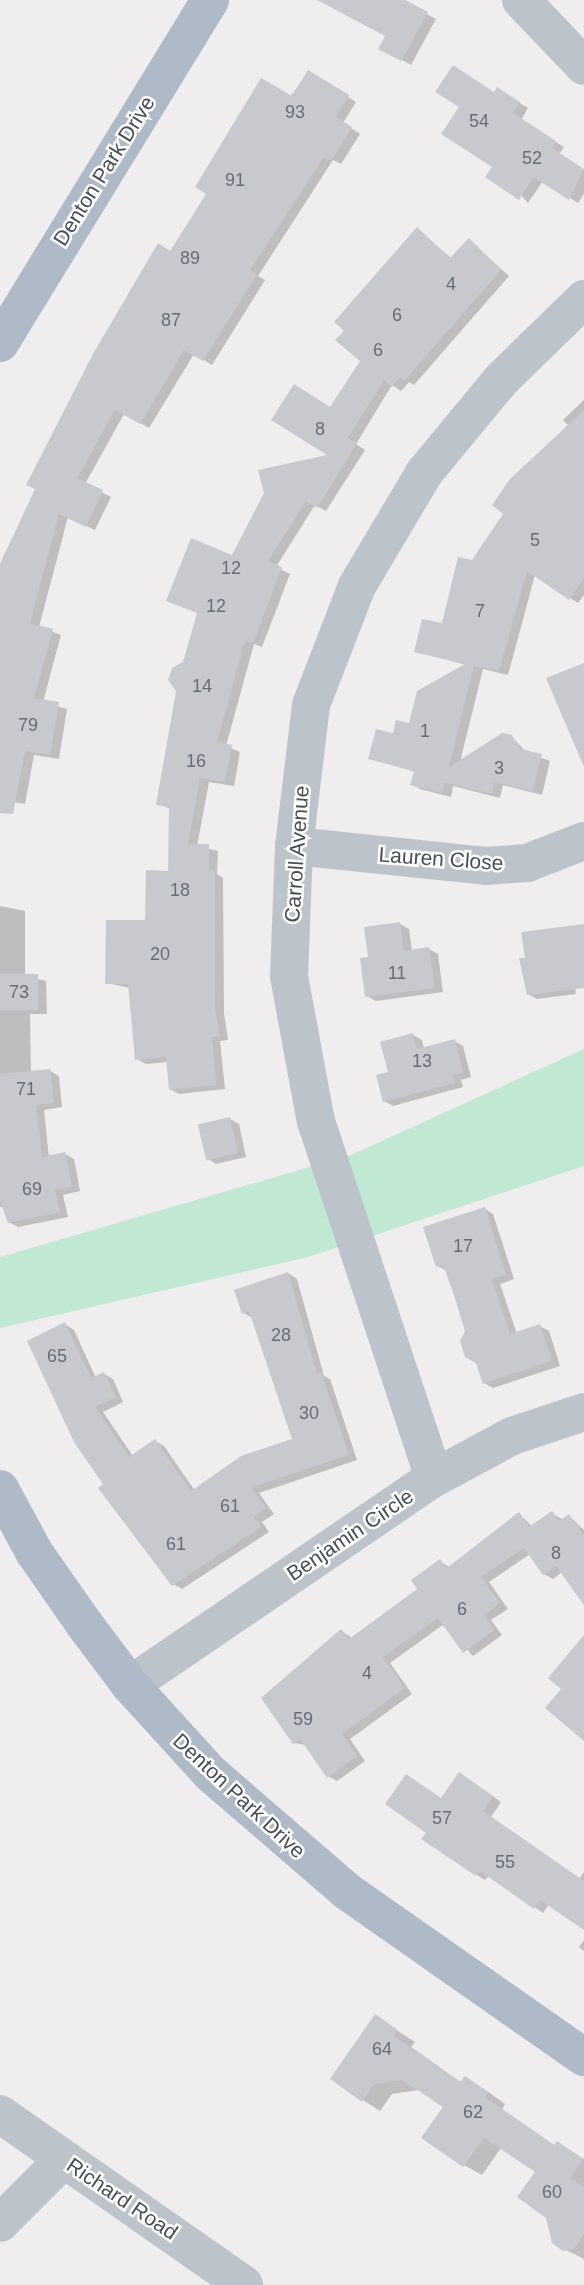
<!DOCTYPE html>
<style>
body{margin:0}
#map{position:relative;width:584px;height:2285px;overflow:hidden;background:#efeded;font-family:Arial,sans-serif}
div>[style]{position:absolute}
.green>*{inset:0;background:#c0e8d3}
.shadow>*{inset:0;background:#0003}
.building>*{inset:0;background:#c7c9cf;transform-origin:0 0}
.minor>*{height:38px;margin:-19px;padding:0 19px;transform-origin:19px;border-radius:19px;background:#bdc3ca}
.major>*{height:38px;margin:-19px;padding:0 19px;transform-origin:19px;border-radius:19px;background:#afbac8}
span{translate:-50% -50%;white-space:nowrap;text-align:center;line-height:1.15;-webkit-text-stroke:5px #fff;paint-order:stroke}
.number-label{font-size:18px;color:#676d76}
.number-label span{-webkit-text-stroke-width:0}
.street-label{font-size:21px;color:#474e58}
</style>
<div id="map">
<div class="green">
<i style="clip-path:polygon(584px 1049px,584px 1166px,308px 1257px,0 1328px,0 1257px,351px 1155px)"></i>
</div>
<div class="shadow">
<i style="clip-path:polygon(338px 0,401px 0,436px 19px,411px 65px,381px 48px,387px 36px)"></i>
<i style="clip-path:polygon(309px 72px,356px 102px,343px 123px,360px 134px,341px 164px,333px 160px,258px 276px,265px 280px,212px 365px,194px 354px,149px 428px,124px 414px,85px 484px,111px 497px,95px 530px,68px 517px,39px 627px,61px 635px,43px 702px,67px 709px,59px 759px,34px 755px,25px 804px,0 800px,0 568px,4px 555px,171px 253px)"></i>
<i style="clip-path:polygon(497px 89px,528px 108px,521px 120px,564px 147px,559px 154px,584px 170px,584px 194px,578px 203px,543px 181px,528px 203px,494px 166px)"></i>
<i style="clip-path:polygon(417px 229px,452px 259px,469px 240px,509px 276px,414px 385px,409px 382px,401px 391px,392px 385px,356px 444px,365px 450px,326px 511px,315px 505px,276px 567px,290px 574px,262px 647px,254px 644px,226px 746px,240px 752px,234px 786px,209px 782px,197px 846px,218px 851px,217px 874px,223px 878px,224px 1013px,228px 1040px,220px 1041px,225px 1089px,179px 1094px,170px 1089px,168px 1062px,146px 1064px,137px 1059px,130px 988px,107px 983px,147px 922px,169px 873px,171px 809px,158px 804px,185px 663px,233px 557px,332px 456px,331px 409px,362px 360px)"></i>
<i style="clip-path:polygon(584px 400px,584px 595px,578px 603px,535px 575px,508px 675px,483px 669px,460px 762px,512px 737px,527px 753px,550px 761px,542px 795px,503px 785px,500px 798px,453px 786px,451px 797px,420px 789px,412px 784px,415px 772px,370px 758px,410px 725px,466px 665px,416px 651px,444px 625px,472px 562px,569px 426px,563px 420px)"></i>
<i style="clip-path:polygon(0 906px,25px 911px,25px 976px,46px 981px,47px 1014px,30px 1014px,31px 1073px,50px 1071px,59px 1076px,62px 1107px,44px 1110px,49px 1158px,65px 1154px,74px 1159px,80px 1191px,63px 1195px,68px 1217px,18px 1227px,9px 1222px,6px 1206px,0 1207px)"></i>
<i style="clip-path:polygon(400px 924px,409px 929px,412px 951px,429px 949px,438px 954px,443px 992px,376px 1001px,367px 996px,370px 959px)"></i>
<i style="clip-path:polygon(584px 925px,584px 977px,574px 982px,576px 994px,537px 999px,528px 994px,527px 959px)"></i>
<i style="clip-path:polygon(413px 1035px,422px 1040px,424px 1049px,454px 1041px,463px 1046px,471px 1077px,461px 1080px,463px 1087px,393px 1106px,384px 1101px,390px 1073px)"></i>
<i style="clip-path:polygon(230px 1119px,239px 1124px,246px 1157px,216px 1164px,207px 1158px)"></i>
<i style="clip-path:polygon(485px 1209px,493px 1214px,514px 1279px,500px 1284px,517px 1334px,540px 1326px,549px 1331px,560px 1366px,493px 1388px,484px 1383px,447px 1271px,438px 1266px)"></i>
<i style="clip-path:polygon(288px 1273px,297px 1279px,324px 1376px,330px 1379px,357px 1460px,259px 1493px,274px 1514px,262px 1522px,269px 1532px,182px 1589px,173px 1584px,105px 1485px,65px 1324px,74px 1330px,96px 1378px,104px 1374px,113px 1379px,123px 1402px,103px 1412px,133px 1456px,155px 1441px,164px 1446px,195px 1491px,294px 1440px,254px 1319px,244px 1313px)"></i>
<i style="clip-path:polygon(552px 1513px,563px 1520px,569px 1516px,584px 1530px,584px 1596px,562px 1572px,553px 1579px,544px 1574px,530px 1554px,489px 1582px,508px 1609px,491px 1620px,502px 1635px,473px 1656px,444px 1624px,390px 1663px,412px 1694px,350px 1739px,365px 1761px,337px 1781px,328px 1776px,306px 1745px,294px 1743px,342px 1631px,352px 1638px,420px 1589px,440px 1561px,449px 1567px,519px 1514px,533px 1527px)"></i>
<i style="clip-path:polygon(468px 1779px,501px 1802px,491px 1817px,579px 1879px,584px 1872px,584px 1928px,549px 1904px,543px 1913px,489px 1875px,485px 1880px,477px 1875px,442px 1800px)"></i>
<i style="clip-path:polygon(584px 1940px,584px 1951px,579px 1947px)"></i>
<i style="clip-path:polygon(376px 2017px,415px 2042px,411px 2047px,462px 2083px,483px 2088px,505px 2104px,502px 2109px,555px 2146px,558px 2143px,584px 2159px,584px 2259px,564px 2249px,537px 2172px,501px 2148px,482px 2175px,464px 2165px,445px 2107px,419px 2090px,392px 2094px,380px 2111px,363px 2100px)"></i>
</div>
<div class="building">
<i style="clip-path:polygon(317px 0,405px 0,428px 12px,401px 61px,378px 49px,385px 36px)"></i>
<i style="clip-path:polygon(453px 65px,494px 92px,497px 87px,520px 102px,513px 113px,556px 141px,552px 148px,584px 169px,569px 200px,533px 177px,519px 200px,485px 177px,492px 167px,441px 134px,459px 107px,435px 92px)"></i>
<i style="clip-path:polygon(308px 70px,349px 95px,336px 117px,352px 127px,331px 161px,324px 157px,250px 270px,257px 274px,203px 361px,184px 350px,140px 424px,115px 410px,77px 478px,103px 490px,86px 527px,59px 514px,30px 623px,53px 629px,34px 698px,59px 702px,50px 755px,25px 751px,13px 814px,0 813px,0 564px,35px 489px,26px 485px,93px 354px,158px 243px,170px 251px,206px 194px,195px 187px,261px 78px,292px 96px)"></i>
<i style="clip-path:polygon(417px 227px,450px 258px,469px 238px,501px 270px,404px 381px,400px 377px,392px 387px,384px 380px,348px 438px,357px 443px,317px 508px,306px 501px,268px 561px,282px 567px,253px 643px,245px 641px,217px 742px,232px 745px,225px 782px,200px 778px,188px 844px,209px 844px,209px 871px,215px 871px,215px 1007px,220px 1036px,212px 1037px,216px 1085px,169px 1090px,166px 1057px,135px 1060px,128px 984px,105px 984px,106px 920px,145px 920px,146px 870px,168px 871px,169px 807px,156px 805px,176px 691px,168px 680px,172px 668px,183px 662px,197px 613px,166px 601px,191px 538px,232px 555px,264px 493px,258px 470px,327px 455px,271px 420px,294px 384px,330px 407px,360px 361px,335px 340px,344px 331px,334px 322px)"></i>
<i style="clip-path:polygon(584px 410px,584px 578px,569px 600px,527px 571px,499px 671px,474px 666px,449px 767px,502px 733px,512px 735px,520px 749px,542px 754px,533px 791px,494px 782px,492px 794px,445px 783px,442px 793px,410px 785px,414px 771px,368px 759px,376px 729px,393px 733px,396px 720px,409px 723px,417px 691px,465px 664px,414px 652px,422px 619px,442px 623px,458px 557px,472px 560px,503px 514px,492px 505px,510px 479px)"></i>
<i style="clip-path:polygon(584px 663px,584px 767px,546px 678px)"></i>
<i style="clip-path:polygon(400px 922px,404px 951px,429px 947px,435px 988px,365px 997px,360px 958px,368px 957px,364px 927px)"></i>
<i style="clip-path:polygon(584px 924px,584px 988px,527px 995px,519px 958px,525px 958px,521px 932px)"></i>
<i style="left:38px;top:974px;width:36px;height:38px;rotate:90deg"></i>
<i style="clip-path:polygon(413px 1033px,417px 1049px,455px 1039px,463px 1073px,453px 1075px,455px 1083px,383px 1102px,376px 1075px,388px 1072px,380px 1042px)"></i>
<i style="clip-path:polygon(50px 1069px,54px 1103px,36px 1105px,42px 1157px,65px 1152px,72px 1187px,55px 1190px,60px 1212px,8px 1223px,0 1201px,0 1074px)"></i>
<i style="left:230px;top:1117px;width:37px;height:33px;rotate:77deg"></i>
<i style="clip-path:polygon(485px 1207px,506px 1275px,492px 1279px,510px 1334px,540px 1324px,552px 1361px,483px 1384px,476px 1363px,465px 1357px,460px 1341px,465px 1331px,453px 1292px,443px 1265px,436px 1267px,423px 1227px)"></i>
<i style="clip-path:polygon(288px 1272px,317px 1374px,321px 1372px,349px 1455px,251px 1488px,266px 1508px,254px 1517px,261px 1527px,172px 1586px,98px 1488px,103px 1484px,74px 1442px,27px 1341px,65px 1322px,91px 1378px,104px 1372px,116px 1397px,95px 1407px,129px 1457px,155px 1439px,191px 1491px,241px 1456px,292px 1439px,249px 1311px,242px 1314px,234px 1290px)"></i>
<i style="clip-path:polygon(552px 1511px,559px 1521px,569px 1514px,584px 1535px,584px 1605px,556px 1566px,543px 1575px,524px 1548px,481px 1577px,500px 1603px,484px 1615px,494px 1630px,463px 1653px,438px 1618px,383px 1657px,405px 1688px,342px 1734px,357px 1756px,327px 1778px,300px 1739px,293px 1744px,261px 1698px,341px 1629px,349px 1639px,417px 1589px,411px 1580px,440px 1559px,447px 1568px,519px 1512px,529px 1527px)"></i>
<i style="clip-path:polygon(584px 1635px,584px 1741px,545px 1708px,561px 1689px,548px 1678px)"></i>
<i style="clip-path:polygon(459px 1772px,493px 1796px,483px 1811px,584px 1881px,584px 1930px,540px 1900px,534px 1909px,480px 1871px,476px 1876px,421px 1839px,426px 1833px,385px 1804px,406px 1774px,441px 1798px)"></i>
<i style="clip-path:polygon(375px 2014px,398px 2030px,394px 2036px,460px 2082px,465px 2076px,488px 2092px,485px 2097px,554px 2145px,557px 2141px,583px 2159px,570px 2178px,584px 2187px,584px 2234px,574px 2249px,563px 2251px,552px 2243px,546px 2218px,517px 2197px,535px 2172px,484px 2138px,463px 2167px,421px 2138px,443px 2107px,402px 2080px,374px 2084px,362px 2102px,330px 2079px)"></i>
</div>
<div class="minor">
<i style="left:521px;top:0;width:91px;rotate:46.3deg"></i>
<i style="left:294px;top:846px;width:193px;rotate:5.9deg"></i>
<i style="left:486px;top:866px;width:41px;rotate:-4.2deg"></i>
<i style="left:527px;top:863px;width:61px;rotate:-21.1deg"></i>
<i style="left:434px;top:1478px;width:375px;rotate:-108.3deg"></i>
<i style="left:316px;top:1122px;width:147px;rotate:-100.5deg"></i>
<i style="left:289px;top:977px;width:131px;rotate:-87.8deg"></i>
<i style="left:294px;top:846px;width:142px;rotate:-83.1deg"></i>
<i style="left:311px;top:705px;width:128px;rotate:-68.9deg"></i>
<i style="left:357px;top:586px;width:131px;rotate:-59.3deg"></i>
<i style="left:424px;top:473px;width:121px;rotate:-50.4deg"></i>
<i style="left:501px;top:380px;width:116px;rotate:-44.3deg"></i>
<i style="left:130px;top:1685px;width:368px;rotate:-34.3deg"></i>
<i style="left:434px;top:1478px;width:89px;rotate:-28.3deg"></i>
<i style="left:512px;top:1436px;width:76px;rotate:-18.4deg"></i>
<i style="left:0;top:2114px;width:298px;rotate:35deg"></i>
<i style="left:0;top:2223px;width:89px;rotate:-45deg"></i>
</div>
<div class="major">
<i style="left:0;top:343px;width:402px;rotate:-58.5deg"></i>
<i style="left:0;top:1489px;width:72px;rotate:61.6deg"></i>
<i style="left:34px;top:1552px;width:89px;rotate:55.1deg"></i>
<i style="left:85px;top:1625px;width:75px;rotate:53.1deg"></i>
<i style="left:130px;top:1685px;width:119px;rotate:47.7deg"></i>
<i style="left:210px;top:1773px;width:182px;rotate:40.8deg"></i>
<i style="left:348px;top:1892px;width:288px;rotate:35deg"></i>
</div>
<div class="number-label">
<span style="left:295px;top:112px">93</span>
<span style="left:479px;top:121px">54</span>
<span style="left:532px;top:158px">52</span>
<span style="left:235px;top:180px">91</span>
<span style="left:190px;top:258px">89</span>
<span style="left:451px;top:284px">4</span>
<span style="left:397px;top:315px">6</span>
<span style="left:171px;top:320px">87</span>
<span style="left:378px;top:350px">6</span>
<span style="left:320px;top:429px">8</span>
<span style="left:535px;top:540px">5</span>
<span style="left:231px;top:568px">12</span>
<span style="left:216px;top:606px">12</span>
<span style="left:480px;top:611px">7</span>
<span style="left:202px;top:686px">14</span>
<span style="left:28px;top:725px">79</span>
<span style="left:425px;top:731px">1</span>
<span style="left:196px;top:761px">16</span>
<span style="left:499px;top:768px">3</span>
<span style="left:180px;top:890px">18</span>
<span style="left:160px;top:954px">20</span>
<span style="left:397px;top:973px">11</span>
<span style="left:19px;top:992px">73</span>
<span style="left:422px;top:1061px">13</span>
<span style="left:26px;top:1089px">71</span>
<span style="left:32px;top:1189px">69</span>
<span style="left:463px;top:1246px">17</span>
<span style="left:281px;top:1335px">28</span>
<span style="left:57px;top:1356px">65</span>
<span style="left:309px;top:1413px">30</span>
<span style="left:230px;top:1506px">61</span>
<span style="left:176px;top:1544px">61</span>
<span style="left:556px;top:1553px">8</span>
<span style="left:462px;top:1609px">6</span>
<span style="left:367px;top:1673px">4</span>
<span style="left:303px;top:1719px">59</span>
<span style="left:442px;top:1818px">57</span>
<span style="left:505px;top:1862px">55</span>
<span style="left:382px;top:2049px">64</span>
<span style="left:473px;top:2112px">62</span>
<span style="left:552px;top:2192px">60</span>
</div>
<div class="street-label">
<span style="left:104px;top:171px;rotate:-58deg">Denton Park Drive</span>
<span style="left:297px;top:854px;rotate:-86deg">Carroll Avenue</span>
<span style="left:441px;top:859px;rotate:4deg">Lauren Close</span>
<span style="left:350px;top:1535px;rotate:-34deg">Benjamin Circle</span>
<span style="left:239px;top:1796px;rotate:43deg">Denton Park Drive</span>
<span style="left:122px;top:2199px;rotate:34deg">Richard Road</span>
</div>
</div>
